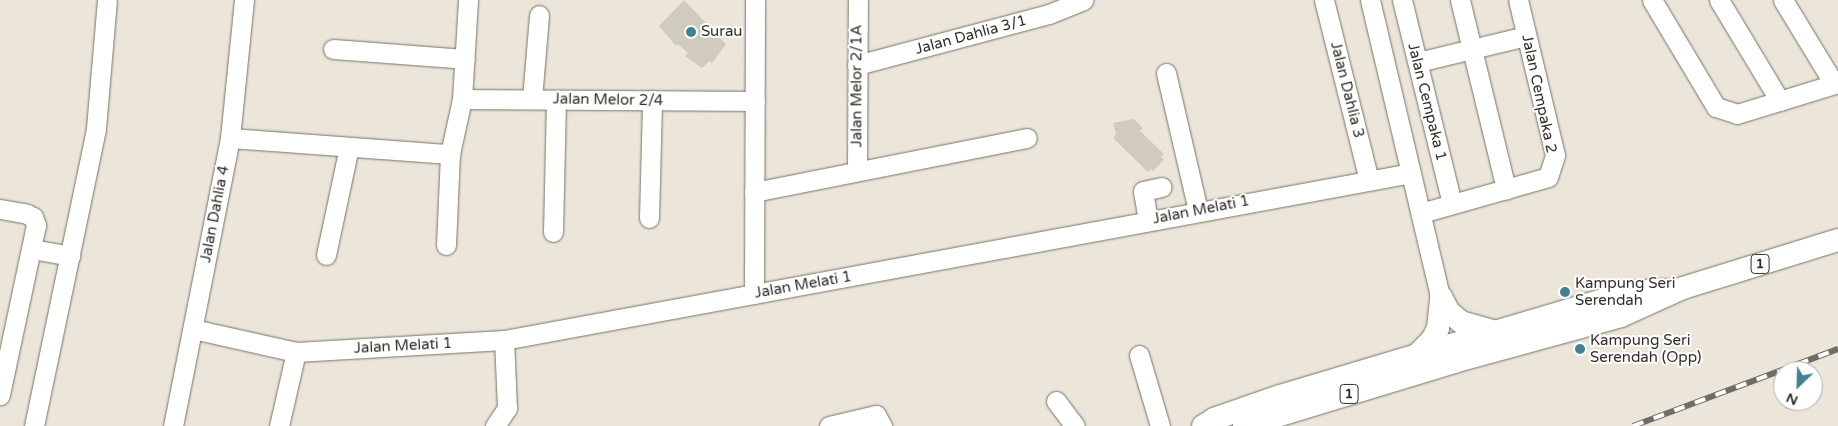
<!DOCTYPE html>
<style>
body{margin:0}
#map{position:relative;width:1838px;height:426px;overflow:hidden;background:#ebe6d9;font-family:"Varela Round",sans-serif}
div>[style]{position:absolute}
.building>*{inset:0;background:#d0cbbe}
.roads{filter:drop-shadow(0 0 1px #777367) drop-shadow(0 0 1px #777367)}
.minor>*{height:19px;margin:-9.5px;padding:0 9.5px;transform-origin:9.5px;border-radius:9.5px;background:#fff}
.major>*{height:22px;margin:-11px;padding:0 11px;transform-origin:11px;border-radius:11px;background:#fff}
.rail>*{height:5.5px;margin-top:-2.75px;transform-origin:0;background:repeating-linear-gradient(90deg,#fff 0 11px,#706d65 0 22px);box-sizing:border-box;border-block:1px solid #706d65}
.dots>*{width:14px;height:14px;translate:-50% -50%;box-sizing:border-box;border:2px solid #fff;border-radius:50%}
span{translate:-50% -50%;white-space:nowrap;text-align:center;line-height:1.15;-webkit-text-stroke:4px #fff;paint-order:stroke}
.shield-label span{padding:1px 4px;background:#fff;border:1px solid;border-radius:4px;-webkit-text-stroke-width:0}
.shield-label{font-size:14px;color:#302e29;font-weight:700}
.poi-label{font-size:15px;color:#302e29}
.left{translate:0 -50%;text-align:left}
.street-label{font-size:15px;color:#302e29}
.north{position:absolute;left:1773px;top:361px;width:50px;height:50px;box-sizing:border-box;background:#fff;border:1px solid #acaba9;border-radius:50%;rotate:204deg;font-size:14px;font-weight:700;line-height:20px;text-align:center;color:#302e29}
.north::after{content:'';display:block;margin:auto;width:18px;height:22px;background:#408293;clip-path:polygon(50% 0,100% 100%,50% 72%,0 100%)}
</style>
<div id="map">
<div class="building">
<i style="clip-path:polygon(684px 0,726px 44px,712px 63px,709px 61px,702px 68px,685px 56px,688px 53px,678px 44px,676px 46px,659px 26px)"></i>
<i style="clip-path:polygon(1134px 119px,1143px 128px,1140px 131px,1164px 154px,1161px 157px,1164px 160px,1153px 171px,1151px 169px,1148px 172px,1113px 138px,1116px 134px,1113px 123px)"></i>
</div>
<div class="roads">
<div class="minor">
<i style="left:1324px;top:0;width:186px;rotate:76deg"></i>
<i style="left:1370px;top:0;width:321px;rotate:76.7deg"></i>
<i style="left:1402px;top:0;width:210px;rotate:76.2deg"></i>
<i style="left:1460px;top:0;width:195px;rotate:76.3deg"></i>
<i style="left:1652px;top:0;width:125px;rotate:59.1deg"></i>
<i style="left:1716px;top:107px;width:22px;rotate:18deg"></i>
<i style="left:1737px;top:114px;width:106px;rotate:-17.1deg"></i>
<i style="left:1719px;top:0;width:118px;rotate:58.9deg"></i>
<i style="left:1783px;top:0;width:98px;rotate:58.7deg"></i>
<i style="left:333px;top:49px;width:132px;rotate:4.3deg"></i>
<i style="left:1418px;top:62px;width:111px;rotate:-13.5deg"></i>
<i style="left:857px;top:65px;width:199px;rotate:-14.9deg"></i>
<i style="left:1049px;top:14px;width:37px;rotate:-22deg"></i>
<i style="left:1166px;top:73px;width:142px;rotate:76.9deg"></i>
<i style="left:462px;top:99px;width:293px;rotate:0.4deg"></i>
<i style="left:532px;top:99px;width:84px;rotate:-85.2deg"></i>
<i style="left:230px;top:138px;width:221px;rotate:4.2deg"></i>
<i style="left:857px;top:171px;width:171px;rotate:-89.7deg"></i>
<i style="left:754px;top:192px;width:278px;rotate:-11.2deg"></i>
<i style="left:0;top:209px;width:27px;rotate:10deg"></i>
<i style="left:27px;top:214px;width:7px;rotate:27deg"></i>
<i style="left:33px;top:217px;width:9px;rotate:69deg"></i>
<i style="left:36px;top:225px;width:174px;rotate:102deg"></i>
<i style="left:1421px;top:213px;width:132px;rotate:-15.8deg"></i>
<i style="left:1548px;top:177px;width:23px;rotate:-72deg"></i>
<i style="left:1555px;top:155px;width:159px;rotate:-103.4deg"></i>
<i style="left:649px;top:218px;width:118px;rotate:-88.5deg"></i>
<i style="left:1148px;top:220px;width:29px;rotate:-100deg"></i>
<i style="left:1143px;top:191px;width:19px;rotate:-12deg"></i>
<i style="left:553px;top:232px;width:132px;rotate:-88.7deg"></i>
<i style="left:446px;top:245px;width:91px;rotate:-87.5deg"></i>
<i style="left:450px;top:154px;width:56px;rotate:-77.7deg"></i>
<i style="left:462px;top:99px;width:99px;rotate:-86.5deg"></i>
<i style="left:32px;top:249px;width:39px;rotate:10deg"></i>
<i style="left:326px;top:255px;width:110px;rotate:-78deg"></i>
<i style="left:754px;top:294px;width:294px;rotate:-89.8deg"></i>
<i style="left:193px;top:329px;width:106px;rotate:12.6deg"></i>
<i style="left:296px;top:352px;width:208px;rotate:-3.3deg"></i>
<i style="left:504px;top:340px;width:922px;rotate:-10.43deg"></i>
<i style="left:1139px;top:355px;width:74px;rotate:73.5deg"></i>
<i style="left:1056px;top:401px;width:31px;rotate:53deg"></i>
<i style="left:34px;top:426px;width:304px;rotate:-78.2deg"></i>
<i style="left:96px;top:128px;width:128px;rotate:-85.1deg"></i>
<i style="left:173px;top:426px;width:294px;rotate:-78.8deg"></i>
<i style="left:230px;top:138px;width:139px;rotate:-84.2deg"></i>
<i style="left:279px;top:426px;width:76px;rotate:-77.1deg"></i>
<i style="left:495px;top:426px;width:22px;rotate:-56deg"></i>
<i style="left:507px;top:408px;width:68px;rotate:-92.5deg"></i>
<i style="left:829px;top:426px;width:48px;rotate:-13.2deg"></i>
<i style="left:876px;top:415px;width:13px;rotate:61deg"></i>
</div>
<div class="major">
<i style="left:1441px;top:297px;width:17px;rotate:62deg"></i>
<i style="left:1449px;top:312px;width:16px;rotate:40deg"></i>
<i style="left:1461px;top:322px;width:35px;rotate:16deg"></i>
<i style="left:1417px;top:355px;width:21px;rotate:-45deg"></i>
<i style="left:1432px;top:340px;width:13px;rotate:-63deg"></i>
<i style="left:1438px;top:328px;width:31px;rotate:-84deg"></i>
<i style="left:1203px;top:426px;width:13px;rotate:-32deg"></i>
<i style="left:1214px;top:419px;width:70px;rotate:-19.2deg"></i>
<i style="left:1280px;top:396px;width:178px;rotate:-16.6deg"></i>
<i style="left:1451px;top:345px;width:187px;rotate:-16.5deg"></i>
<i style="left:1630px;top:292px;width:37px;rotate:-3deg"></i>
<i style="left:1244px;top:426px;width:220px;rotate:-16.9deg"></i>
<i style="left:1454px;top:362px;width:173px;rotate:-15.4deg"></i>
<i style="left:1621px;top:316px;width:68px;rotate:-24.3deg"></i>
<i style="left:1683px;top:288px;width:162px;rotate:-17.2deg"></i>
</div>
</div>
<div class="rail">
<i style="left:1633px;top:426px;width:219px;rotate:-20.6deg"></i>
</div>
<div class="dots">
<i style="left:691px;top:32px;background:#408293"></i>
<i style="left:1565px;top:292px;background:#408293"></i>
<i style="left:1580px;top:349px;background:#408293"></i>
</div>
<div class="shield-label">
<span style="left:1760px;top:264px">1</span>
<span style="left:1349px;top:394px">1</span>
</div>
<div class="poi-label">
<span class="left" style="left:701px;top:32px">Surau</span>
<span class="left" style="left:1575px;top:292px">Kampung Seri<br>Serendah</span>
<span class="left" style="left:1590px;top:349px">Kampung Seri<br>Serendah (Opp)</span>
</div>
<div class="street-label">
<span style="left:971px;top:35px;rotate:-15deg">Jalan Dahlia 3/1</span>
<span style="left:857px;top:86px;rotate:-90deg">Jalan Melor 2/1A</span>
<span style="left:1347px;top:90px;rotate:76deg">Jalan Dahlia 3</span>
<span style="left:1539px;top:94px;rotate:78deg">Jalan Cempaka 2</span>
<span style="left:608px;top:100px;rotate:1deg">Jalan Melor 2/4</span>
<span style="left:1427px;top:102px;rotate:76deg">Jalan Cempaka 1</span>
<span style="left:1201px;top:210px;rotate:-11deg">Jalan Melati 1</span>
<span style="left:215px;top:214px;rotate:-79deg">Jalan Dahlia 4</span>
<span style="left:803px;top:285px;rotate:-10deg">Jalan Melati 1</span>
<span style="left:403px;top:346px;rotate:-3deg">Jalan Melati 1</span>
</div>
<div class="north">N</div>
</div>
